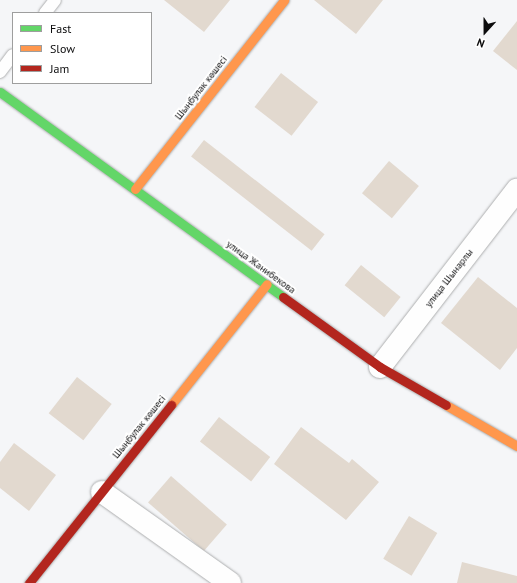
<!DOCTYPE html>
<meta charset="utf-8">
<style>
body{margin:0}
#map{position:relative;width:517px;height:583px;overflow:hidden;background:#f5f6f8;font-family:"PT Sans",sans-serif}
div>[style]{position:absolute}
.building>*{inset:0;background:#e2d9cf;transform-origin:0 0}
.roads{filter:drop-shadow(0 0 1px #adaeaf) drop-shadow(0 0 1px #adaeaf)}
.lane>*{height:12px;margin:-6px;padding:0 6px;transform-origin:6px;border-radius:6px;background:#fefefe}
.street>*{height:22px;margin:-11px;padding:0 11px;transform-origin:11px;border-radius:11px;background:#fefefe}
.fast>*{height:9px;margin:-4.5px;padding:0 4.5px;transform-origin:4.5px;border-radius:4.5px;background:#63d668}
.slow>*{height:9px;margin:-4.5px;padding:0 4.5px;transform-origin:4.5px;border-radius:4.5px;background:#ff974d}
.jam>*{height:9px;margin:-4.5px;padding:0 4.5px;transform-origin:4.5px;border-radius:4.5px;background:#b3261e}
span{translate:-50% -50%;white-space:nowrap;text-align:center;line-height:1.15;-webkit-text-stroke:4px #fff;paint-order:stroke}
.street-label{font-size:10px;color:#0c0c0d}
.legend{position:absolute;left:12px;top:12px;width:140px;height:72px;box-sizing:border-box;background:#fff;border:1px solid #9e9e9e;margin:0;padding:5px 7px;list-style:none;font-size:12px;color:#0c0c0d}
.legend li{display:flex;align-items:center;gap:8px;height:20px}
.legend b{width:20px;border:1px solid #9e9e9e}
.north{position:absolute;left:465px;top:12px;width:40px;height:40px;-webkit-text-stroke:3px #fff;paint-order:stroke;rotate:201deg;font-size:11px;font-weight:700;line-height:16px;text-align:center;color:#0c0c0d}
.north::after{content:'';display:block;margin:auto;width:14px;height:18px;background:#0c0c0d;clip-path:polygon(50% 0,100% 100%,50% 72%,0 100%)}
</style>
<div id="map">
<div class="building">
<i style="clip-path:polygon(164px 0,230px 0,204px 32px)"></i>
<i style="clip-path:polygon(314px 0,383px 0,356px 34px)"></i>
<i style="clip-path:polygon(517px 21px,517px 70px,493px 51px)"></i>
<i style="left:281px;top:73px;width:47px;height:43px;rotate:38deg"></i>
<i style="left:204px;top:140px;width:153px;height:21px;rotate:38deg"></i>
<i style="left:389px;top:161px;width:39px;height:42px;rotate:40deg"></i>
<i style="left:361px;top:265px;width:51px;height:26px;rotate:39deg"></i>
<i style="clip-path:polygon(478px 277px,517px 308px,517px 348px,500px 370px,441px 323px)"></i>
<i style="left:77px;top:377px;width:44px;height:46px;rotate:38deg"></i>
<i style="left:219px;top:417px;width:65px;height:31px;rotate:38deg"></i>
<i style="clip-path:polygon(301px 427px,349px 463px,352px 459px,379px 482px,346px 520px,274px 464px)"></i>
<i style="clip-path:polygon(14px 443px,56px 475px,29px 511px,0 488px,0 462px)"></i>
<i style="left:171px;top:476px;width:74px;height:35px;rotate:41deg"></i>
<i style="left:409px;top:516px;width:33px;height:50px;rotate:31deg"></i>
<i style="clip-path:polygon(462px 562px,517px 576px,517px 583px,457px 583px)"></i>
</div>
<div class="roads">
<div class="lane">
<i style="left:45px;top:13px;width:16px;rotate:-52deg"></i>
<i style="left:0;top:72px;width:21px;rotate:-53deg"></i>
</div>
<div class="street">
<i style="left:380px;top:367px;width:224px;rotate:-52.3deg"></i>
<i style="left:102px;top:492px;width:157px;rotate:35.4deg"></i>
</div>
<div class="fast">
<i style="left:0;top:92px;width:349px;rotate:35.9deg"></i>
</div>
<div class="slow">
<i style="left:135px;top:189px;width:241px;rotate:-51.7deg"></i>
<i style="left:171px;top:405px;width:154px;rotate:-51.6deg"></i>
<i style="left:446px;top:405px;width:82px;rotate:30deg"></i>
</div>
<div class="jam">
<i style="left:283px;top:297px;width:120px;rotate:35.8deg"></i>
<i style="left:380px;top:367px;width:76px;rotate:29.9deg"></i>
<i style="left:29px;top:583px;width:228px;rotate:-51.4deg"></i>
</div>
</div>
<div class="street-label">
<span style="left:201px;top:88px;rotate:-52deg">Шыңбулак көшесі</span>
<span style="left:261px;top:267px;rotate:36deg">улица Жанибекова</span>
<span style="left:449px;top:278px;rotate:-52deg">улица Шынарлы</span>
<span style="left:139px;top:427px;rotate:-51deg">Шыңбулак көшесі</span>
</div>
<ul class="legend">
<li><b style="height:5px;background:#63d668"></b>Fast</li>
<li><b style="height:5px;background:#ff974d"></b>Slow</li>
<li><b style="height:5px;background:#b3261e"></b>Jam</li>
</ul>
<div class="north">N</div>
</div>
